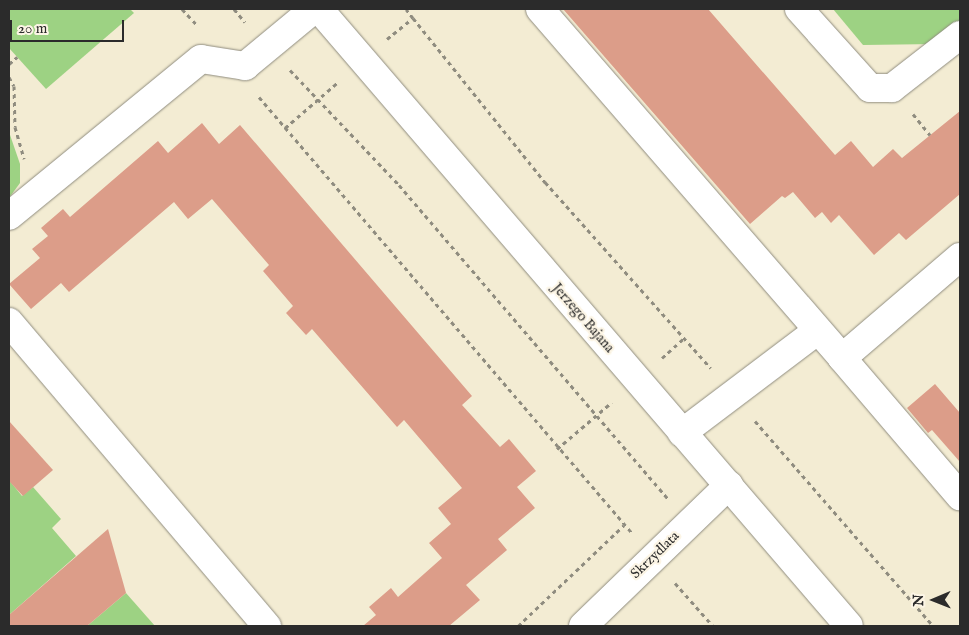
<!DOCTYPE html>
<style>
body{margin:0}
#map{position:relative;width:969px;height:635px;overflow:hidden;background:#f3ecd3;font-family:"IM FELL English",serif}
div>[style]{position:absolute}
.green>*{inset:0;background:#9dd283}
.building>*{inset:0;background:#dc9d89}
.path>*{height:3px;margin-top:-1.5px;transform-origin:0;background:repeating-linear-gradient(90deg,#8f8c7f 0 4px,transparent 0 8px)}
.roads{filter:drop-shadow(0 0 1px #8f8c7f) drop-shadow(0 0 1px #8f8c7f)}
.minor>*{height:28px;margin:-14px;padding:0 14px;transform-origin:14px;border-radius:14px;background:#fff}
span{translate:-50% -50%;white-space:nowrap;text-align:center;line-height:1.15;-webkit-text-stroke:4.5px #fcf5e5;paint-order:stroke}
.street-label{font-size:14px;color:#2b2b2b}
.frame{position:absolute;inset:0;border:10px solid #2b2b2b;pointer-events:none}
.north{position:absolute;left:909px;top:575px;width:50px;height:50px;-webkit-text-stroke:4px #fcf5e5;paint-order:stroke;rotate:269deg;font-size:14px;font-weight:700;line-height:20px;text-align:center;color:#2b2b2b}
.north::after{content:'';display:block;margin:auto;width:18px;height:22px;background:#2b2b2b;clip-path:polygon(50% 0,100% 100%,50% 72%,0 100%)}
.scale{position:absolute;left:10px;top:20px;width:114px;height:22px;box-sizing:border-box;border:2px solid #2b2b2b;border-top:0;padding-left:6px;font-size:15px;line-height:18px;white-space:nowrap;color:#2b2b2b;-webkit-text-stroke:4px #fcf5e5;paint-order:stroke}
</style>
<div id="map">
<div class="green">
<i style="clip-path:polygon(9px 9px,130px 9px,134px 13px,46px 89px,9px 48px)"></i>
<i style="clip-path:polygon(833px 9px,960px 9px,960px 23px,936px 44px,863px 45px)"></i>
<i style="clip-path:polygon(9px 132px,20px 164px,20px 183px,9px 198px)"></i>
<i style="clip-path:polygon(9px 480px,22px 496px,33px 487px,61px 519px,52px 528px,76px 556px,9px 615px)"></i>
<i style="clip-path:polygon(126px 593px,155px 626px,87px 626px)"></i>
</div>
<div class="building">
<i style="clip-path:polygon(563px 9px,708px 9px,835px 155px,851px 141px,873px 167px,893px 149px,902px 158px,960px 111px,960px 194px,906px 240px,899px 233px,874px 255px,839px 215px,831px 223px,822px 212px,815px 218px,793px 192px,785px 198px,782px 196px,750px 224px)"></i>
<i style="clip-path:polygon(202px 123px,219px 144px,240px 125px,472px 396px,462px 405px,500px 447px,509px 439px,536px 471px,517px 487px,535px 508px,498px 539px,507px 550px,466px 585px,480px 600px,449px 626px,363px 626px,376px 615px,369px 607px,391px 588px,398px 597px,442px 558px,429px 543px,451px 524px,438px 508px,462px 488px,404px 420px,397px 427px,312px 329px,306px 335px,286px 313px,293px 306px,263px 271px,269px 265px,212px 199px,188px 219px,174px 202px,69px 292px,61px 283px,31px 309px,9px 284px,40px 258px,32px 249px,48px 236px,41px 228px,63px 209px,70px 217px,158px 141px,168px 153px)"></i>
<i style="clip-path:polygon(935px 384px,960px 413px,960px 462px,932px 430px,928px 433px,907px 408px)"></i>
<i style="clip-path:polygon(9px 421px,53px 470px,23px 496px,9px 481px)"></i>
<i style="clip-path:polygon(108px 529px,126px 593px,87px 626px,9px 626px,9px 615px)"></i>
</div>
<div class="path">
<i style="left:182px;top:9px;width:23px;rotate:47deg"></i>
<i style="left:234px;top:9px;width:17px;rotate:50deg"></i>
<i style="left:413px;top:18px;width:211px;rotate:51.2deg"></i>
<i style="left:545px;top:182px;width:249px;rotate:48.3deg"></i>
<i style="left:387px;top:39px;width:33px;rotate:-39deg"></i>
<i style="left:413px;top:18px;width:11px;rotate:-128deg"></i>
<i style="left:9px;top:64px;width:11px;rotate:-41deg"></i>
<i style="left:290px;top:70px;width:158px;rotate:46.5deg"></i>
<i style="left:399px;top:185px;width:413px;rotate:49.4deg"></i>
<i style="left:9px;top:77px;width:10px;rotate:61deg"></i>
<i style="left:14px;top:86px;width:41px;rotate:88.6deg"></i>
<i style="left:15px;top:127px;width:33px;rotate:74deg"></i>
<i style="left:259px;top:97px;width:574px;rotate:49.45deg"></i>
<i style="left:913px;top:114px;width:27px;rotate:51deg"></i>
<i style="left:285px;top:128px;width:69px;rotate:-40.9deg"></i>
<i style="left:662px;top:358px;width:30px;rotate:-42deg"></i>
<i style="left:755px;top:421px;width:271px;rotate:49deg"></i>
<i style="left:557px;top:449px;width:72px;rotate:-40.5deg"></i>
<i style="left:675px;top:583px;width:57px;rotate:48.5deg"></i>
<i style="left:518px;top:626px;width:146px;rotate:-43.6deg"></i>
</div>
<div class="roads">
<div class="minor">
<i style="left:319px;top:9px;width:813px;rotate:49.34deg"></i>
<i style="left:540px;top:9px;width:462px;rotate:49.1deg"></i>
<i style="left:842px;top:358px;width:155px;rotate:-40.6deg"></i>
<i style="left:799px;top:9px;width:106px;rotate:48.1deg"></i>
<i style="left:870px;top:88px;width:22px"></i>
<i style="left:892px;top:88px;width:86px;rotate:-37.9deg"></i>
<i style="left:9px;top:216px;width:248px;rotate:-39.3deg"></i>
<i style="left:201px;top:59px;width:45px;rotate:9deg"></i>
<i style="left:245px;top:66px;width:89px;rotate:-39.6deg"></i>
<i style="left:9px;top:322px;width:399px;rotate:49.7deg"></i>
<i style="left:842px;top:358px;width:182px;rotate:49.5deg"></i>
<i style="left:682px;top:433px;width:169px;rotate:-37.1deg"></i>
<i style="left:583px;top:626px;width:203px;rotate:-44deg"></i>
</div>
</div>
<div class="street-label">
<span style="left:583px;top:318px;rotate:49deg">Jerzego Bajana</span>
<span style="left:655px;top:555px;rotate:-44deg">Skrzydlata</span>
</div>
<div class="frame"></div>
<div class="north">N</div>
<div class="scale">20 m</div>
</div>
